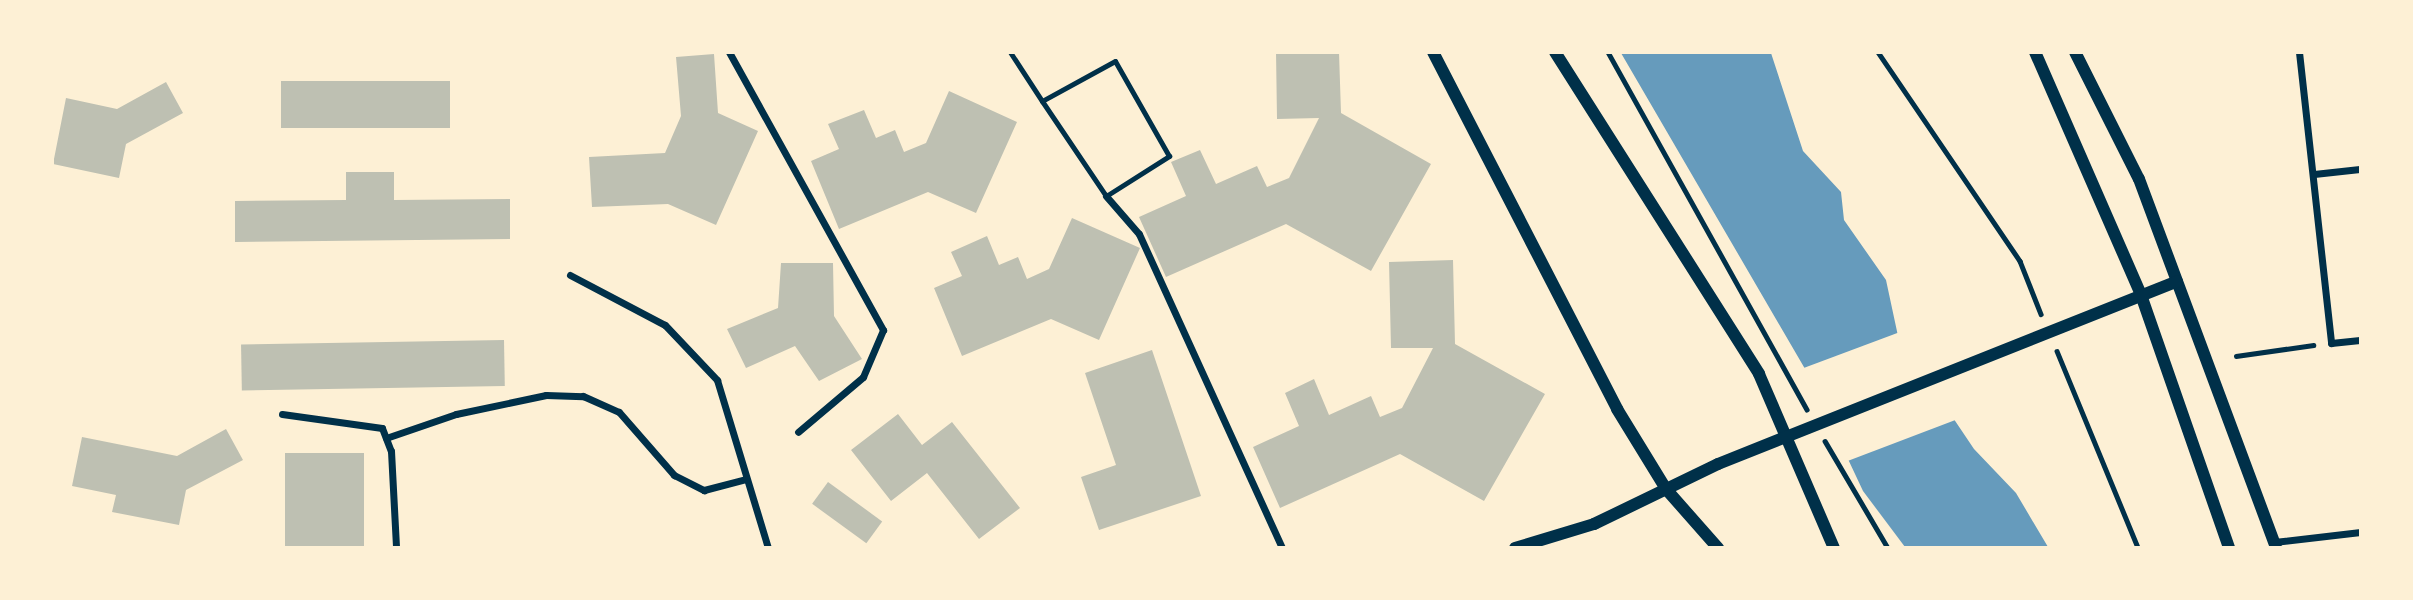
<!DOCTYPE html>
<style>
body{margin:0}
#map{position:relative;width:2413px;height:600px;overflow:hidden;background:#fdf0d5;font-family:Inter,sans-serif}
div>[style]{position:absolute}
.water>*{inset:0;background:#669bbc}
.pier>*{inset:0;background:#fdf0d5}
.building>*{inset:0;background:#bec0b2;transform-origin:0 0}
.path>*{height:4.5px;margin:-2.25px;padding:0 2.25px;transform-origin:2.25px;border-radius:2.25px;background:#003049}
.service>*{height:5px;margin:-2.5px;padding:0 2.5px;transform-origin:2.5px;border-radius:2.5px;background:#003049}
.minor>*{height:7px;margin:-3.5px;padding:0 3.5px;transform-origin:3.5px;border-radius:3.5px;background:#003049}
.tertiary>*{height:12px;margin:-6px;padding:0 6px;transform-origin:6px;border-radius:6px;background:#003049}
span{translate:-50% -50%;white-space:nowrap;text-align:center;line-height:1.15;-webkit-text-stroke:7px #fdf0d5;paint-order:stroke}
.frame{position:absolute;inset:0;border:54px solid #fdf0d5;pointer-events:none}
</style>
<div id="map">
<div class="water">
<i style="clip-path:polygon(1621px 53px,1771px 53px,1803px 151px,1841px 192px,1844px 220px,1886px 280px,1898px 336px,1974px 449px,2016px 493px,2048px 547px,1905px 547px,1863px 491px,1808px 374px)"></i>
</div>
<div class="pier">
<i style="clip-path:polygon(1900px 332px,1958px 419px,1845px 462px,1801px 369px)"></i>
</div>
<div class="building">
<i style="clip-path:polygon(1276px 52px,1339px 52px,1341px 113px,1431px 164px,1371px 271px,1286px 224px,1166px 277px,1139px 217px,1186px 196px,1171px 162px,1200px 150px,1216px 184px,1257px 166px,1267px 187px,1289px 178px,1319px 118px,1277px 119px)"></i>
<i style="clip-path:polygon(714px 54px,718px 113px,758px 131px,716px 225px,668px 204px,592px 207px,589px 157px,665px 153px,681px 116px,676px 57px)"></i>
<i style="left:281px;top:81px;width:169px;height:47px"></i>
<i style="clip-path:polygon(166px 82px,183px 113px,126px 144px,119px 178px,53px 164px,66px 98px,117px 109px)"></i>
<i style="clip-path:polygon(949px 91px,1017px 122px,976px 213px,928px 192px,839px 229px,811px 161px,839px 149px,828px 124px,864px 110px,876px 138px,895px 130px,904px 152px,926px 143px)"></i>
<i style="clip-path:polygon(346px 172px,394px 172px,394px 200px,510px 199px,510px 239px,235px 242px,235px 201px,346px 200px)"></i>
<i style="clip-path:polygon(1072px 218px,1140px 248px,1099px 340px,1051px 319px,962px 356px,934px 288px,962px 276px,951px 252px,987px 236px,999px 265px,1018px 257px,1027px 279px,1049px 269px)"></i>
<i style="clip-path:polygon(1453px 260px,1455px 344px,1545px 394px,1484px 501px,1400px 454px,1280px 508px,1253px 447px,1299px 426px,1285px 393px,1314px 379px,1329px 415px,1371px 396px,1380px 417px,1402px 408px,1433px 348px,1391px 348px,1389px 262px)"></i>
<i style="clip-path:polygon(781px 263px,833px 263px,834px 316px,862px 359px,819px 381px,795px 346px,746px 368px,727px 329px,778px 308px)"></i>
<i style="left:504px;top:340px;width:46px;height:263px;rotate:89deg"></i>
<i style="clip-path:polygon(1152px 350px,1201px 496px,1099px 530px,1081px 477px,1116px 465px,1085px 373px)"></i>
<i style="clip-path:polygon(898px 414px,922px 445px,952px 422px,1020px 508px,979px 539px,927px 473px,891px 501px,851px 450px)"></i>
<i style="clip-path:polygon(226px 429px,243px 460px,186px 490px,179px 525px,112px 512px,116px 495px,72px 486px,82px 437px,177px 456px)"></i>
<i style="left:285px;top:453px;width:79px;height:95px"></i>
<i style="left:828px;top:482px;width:67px;height:27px;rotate:36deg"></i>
</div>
<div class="path">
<i style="left:1608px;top:52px;width:409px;rotate:60.9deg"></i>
<i style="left:1878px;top:52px;width:253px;rotate:55.8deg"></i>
<i style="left:2020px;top:261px;width:57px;rotate:68.4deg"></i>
<i style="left:2057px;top:351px;width:213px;rotate:67.6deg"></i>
<i style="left:2236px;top:356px;width:78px;rotate:-8.1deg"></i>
<i style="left:1825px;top:441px;width:124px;rotate:59.5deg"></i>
</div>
<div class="service">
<i style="left:1010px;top:52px;width:59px;rotate:56.9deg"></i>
<i style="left:1042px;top:101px;width:115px;rotate:56deg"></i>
<i style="left:1106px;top:196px;width:75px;rotate:-32.4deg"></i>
<i style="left:1169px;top:156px;width:109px;rotate:-119.6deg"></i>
<i style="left:1115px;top:61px;width:83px;rotate:151.3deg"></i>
</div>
<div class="minor">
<i style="left:729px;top:52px;width:318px;rotate:61deg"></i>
<i style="left:883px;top:330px;width:51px;rotate:113.1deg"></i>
<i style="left:863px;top:377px;width:85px;rotate:139.8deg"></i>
<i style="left:2299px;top:52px;width:293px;rotate:83.7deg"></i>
<i style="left:2331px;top:343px;width:29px;rotate:-6deg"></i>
<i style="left:2314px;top:174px;width:46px;rotate:-6.2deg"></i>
<i style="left:1106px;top:196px;width:50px;rotate:49deg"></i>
<i style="left:1139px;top:234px;width:345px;rotate:65.5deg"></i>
<i style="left:570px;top:275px;width:107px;rotate:27.8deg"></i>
<i style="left:665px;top:325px;width:76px;rotate:46.6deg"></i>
<i style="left:717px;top:380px;width:176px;rotate:73.1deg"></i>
<i style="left:282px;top:414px;width:101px;rotate:8deg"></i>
<i style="left:382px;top:428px;width:25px;rotate:69deg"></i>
<i style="left:391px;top:451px;width:97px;rotate:87deg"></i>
<i style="left:386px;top:438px;width:74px;rotate:-18.9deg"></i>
<i style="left:456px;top:414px;width:92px;rotate:-11.9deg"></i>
<i style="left:546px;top:395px;width:37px;rotate:2deg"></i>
<i style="left:583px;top:396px;width:39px;rotate:24deg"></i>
<i style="left:619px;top:412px;width:84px;rotate:48.9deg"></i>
<i style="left:674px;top:475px;width:34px;rotate:27deg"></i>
<i style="left:704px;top:490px;width:43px;rotate:-14.7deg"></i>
<i style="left:2274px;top:542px;width:87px;rotate:-6.6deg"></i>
</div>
<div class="tertiary">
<i style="left:1433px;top:52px;width:402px;rotate:62.7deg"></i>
<i style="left:1617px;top:409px;width:94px;rotate:58.5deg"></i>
<i style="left:1666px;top:489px;width:79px;rotate:48.6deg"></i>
<i style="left:1555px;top:52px;width:381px;rotate:57.6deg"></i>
<i style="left:1759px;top:374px;width:189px;rotate:66.7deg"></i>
<i style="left:2035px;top:52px;width:265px;rotate:66.4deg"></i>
<i style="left:2141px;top:295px;width:268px;rotate:70.8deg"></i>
<i style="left:2075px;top:52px;width:142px;rotate:63.3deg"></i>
<i style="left:2139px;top:179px;width:394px;rotate:69.6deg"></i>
<i style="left:1515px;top:548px;width:83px;rotate:-16.9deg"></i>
<i style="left:1594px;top:524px;width:138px;rotate:-25.8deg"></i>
<i style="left:1718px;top:464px;width:494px;rotate:-21.7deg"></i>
</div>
<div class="frame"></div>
</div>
